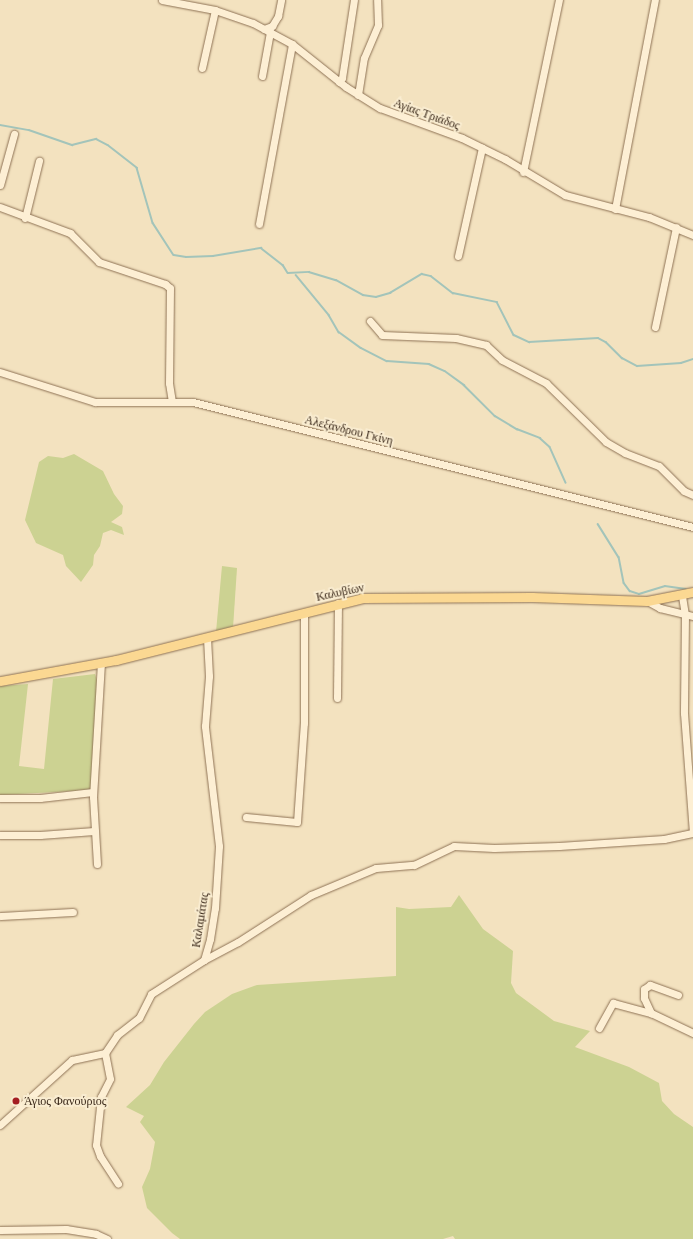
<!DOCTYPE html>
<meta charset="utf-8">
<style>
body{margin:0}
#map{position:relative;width:693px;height:1239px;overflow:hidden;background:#f3e2bf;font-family:"PT Serif",serif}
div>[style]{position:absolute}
.green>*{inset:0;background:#ccd292}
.stream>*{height:1.5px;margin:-0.75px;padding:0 0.75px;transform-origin:0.75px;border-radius:0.75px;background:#a3c4ba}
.roads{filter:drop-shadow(0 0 1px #8e7255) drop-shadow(0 0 1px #8e7255)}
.minor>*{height:7px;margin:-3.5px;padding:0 3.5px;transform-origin:3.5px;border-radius:3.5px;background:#fdefd4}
.major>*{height:9px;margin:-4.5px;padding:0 4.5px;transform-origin:4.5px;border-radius:4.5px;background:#fbd892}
.dots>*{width:11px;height:11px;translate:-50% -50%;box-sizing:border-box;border:2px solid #f9ecd0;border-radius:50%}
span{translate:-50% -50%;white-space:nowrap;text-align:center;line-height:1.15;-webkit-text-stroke:4px #f9ecd0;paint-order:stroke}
.street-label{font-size:12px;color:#3c2a1b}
.poi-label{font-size:12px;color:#3c2a1b}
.left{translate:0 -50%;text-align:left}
</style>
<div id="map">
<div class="green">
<i style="clip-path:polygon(74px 454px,103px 471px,114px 494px,123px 506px,122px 514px,111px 522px,122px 527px,124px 535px,111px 530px,103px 533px,100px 546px,94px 555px,93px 565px,81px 582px,66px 566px,63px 555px,36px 543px,25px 520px,39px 462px,48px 456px,63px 458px)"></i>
<i style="clip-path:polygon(222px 566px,237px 568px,233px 628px,216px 632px)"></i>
<i style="clip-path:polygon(95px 674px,99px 687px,92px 790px,0 795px,0 686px,28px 684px,19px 766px,44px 769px,53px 679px)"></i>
<i style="clip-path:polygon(459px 895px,483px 929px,513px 951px,511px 983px,516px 993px,554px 1021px,590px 1031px,575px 1047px,629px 1067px,659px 1083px,662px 1101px,674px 1114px,693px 1127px,693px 1239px,455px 1239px,453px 1236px,443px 1239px,180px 1239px,172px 1233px,147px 1208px,142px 1187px,150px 1169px,155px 1142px,140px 1122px,144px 1116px,126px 1107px,150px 1085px,164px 1062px,194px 1024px,205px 1012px,232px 994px,257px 985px,396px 976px,396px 907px,409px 909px,451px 907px)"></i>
</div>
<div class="stream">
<i style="left:0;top:125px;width:29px;rotate:10deg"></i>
<i style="left:29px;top:130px;width:46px;rotate:19.2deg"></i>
<i style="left:72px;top:145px;width:25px;rotate:-14deg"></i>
<i style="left:96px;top:139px;width:13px;rotate:27deg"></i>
<i style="left:108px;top:145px;width:37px;rotate:38deg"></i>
<i style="left:137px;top:168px;width:57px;rotate:73.8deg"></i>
<i style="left:153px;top:223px;width:38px;rotate:57deg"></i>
<i style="left:174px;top:255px;width:12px;rotate:9deg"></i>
<i style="left:186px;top:257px;width:27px;rotate:-2deg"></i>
<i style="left:213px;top:256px;width:49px;rotate:-9.5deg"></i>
<i style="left:261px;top:248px;width:28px;rotate:38deg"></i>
<i style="left:283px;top:265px;width:9px;rotate:58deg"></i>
<i style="left:288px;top:273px;width:21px;rotate:-3deg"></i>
<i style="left:309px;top:272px;width:28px;rotate:17deg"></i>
<i style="left:336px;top:280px;width:31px;rotate:29deg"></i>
<i style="left:363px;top:295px;width:13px;rotate:9deg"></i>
<i style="left:376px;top:297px;width:15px;rotate:-16deg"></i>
<i style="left:390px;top:293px;width:37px;rotate:-31deg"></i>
<i style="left:422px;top:274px;width:9px;rotate:13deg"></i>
<i style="left:431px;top:276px;width:28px;rotate:38deg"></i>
<i style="left:453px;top:293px;width:45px;rotate:11.6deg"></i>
<i style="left:497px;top:302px;width:37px;rotate:63deg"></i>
<i style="left:514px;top:335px;width:17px;rotate:25deg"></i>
<i style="left:529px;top:342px;width:69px;rotate:-3.3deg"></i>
<i style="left:598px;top:338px;width:9px;rotate:27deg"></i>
<i style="left:606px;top:342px;width:23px;rotate:45deg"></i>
<i style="left:622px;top:358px;width:17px;rotate:28deg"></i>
<i style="left:637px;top:366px;width:44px;rotate:-3.9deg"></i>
<i style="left:681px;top:363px;width:13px;rotate:-18deg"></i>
<i style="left:296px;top:275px;width:52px;rotate:50.5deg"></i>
<i style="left:329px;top:315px;width:20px;rotate:60deg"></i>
<i style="left:339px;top:332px;width:27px;rotate:36deg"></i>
<i style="left:361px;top:348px;width:29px;rotate:27deg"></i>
<i style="left:387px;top:361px;width:42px;rotate:4.1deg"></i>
<i style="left:429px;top:364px;width:17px;rotate:24deg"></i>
<i style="left:445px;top:371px;width:24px;rotate:36deg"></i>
<i style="left:464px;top:385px;width:44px;rotate:45deg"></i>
<i style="left:495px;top:416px;width:26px;rotate:31deg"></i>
<i style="left:517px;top:429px;width:25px;rotate:21deg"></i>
<i style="left:540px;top:438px;width:13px;rotate:42deg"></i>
<i style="left:550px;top:447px;width:39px;rotate:66deg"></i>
<i style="left:598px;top:524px;width:39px;rotate:58deg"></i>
<i style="left:619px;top:557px;width:26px;rotate:79deg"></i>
<i style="left:624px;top:583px;width:10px;rotate:53deg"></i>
<i style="left:630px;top:591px;width:9px;rotate:18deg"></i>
<i style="left:639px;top:594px;width:27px;rotate:-17deg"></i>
<i style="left:665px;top:586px;width:21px;rotate:8deg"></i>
</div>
<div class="roads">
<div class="minor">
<i style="left:162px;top:0;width:54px;rotate:10.7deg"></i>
<i style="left:215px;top:10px;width:40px;rotate:18.9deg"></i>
<i style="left:253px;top:23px;width:44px;rotate:28.3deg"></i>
<i style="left:292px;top:44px;width:69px;rotate:38.5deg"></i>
<i style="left:346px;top:87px;width:40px;rotate:32deg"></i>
<i style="left:380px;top:108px;width:87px;rotate:20.1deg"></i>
<i style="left:462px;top:138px;width:48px;rotate:26deg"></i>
<i style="left:505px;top:159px;width:70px;rotate:31deg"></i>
<i style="left:565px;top:195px;width:87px;rotate:14.7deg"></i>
<i style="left:649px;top:217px;width:48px;rotate:22.2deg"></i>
<i style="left:264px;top:29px;width:9px;rotate:-21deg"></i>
<i style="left:272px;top:26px;width:12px;rotate:-59deg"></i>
<i style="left:278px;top:16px;width:16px;rotate:-79deg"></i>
<i style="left:202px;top:68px;width:59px;rotate:-77.4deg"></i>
<i style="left:262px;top:76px;width:45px;rotate:-79.7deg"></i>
<i style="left:339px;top:82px;width:5px;rotate:-53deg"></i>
<i style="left:342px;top:78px;width:79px;rotate:-81.3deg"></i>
<i style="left:358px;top:95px;width:37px;rotate:-81deg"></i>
<i style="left:364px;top:58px;width:36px;rotate:-67deg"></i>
<i style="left:378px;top:25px;width:25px;rotate:-92deg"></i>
<i style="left:523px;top:172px;width:176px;rotate:-78.2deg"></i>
<i style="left:0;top:185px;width:53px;rotate:-74.6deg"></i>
<i style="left:0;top:207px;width:75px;rotate:20.4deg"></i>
<i style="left:70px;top:233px;width:41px;rotate:45deg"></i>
<i style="left:99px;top:262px;width:70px;rotate:18.4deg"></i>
<i style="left:165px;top:284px;width:6px;rotate:39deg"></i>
<i style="left:170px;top:288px;width:95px;rotate:90.6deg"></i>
<i style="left:169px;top:383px;width:19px;rotate:81deg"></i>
<i style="left:615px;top:209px;width:213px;rotate:-79.2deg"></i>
<i style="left:25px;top:218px;width:59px;rotate:-76.2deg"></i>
<i style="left:259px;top:224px;width:183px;rotate:-79.6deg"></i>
<i style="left:458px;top:256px;width:111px;rotate:-77.5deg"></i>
<i style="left:370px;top:321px;width:18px;rotate:49deg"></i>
<i style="left:382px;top:335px;width:74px;rotate:2.3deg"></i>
<i style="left:456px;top:338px;width:31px;rotate:13deg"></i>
<i style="left:486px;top:345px;width:22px;rotate:43deg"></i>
<i style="left:502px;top:360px;width:50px;rotate:27.6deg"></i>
<i style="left:546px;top:383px;width:84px;rotate:44.5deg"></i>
<i style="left:606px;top:442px;width:22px;rotate:30deg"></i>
<i style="left:625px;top:453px;width:36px;rotate:21deg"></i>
<i style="left:659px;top:466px;width:35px;rotate:45deg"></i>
<i style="left:684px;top:491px;width:10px;rotate:24deg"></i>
<i style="left:655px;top:327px;width:102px;rotate:-78.1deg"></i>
<i style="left:0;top:372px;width:100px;rotate:17.5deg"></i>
<i style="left:95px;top:402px;width:98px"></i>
<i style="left:193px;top:402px;width:515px;rotate:14.04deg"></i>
<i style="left:682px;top:596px;width:18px;rotate:81deg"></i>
<i style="left:685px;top:614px;width:99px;rotate:90.6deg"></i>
<i style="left:684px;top:713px;width:120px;rotate:85.7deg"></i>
<i style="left:647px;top:601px;width:15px;rotate:28deg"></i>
<i style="left:660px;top:608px;width:34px;rotate:14deg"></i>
<i style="left:337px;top:698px;width:95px;rotate:-89.4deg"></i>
<i style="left:0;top:798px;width:40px"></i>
<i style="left:40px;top:798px;width:53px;rotate:-6.5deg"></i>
<i style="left:246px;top:817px;width:51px;rotate:5.6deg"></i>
<i style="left:297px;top:822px;width:99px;rotate:-86deg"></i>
<i style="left:304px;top:723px;width:110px;rotate:-90deg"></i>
<i style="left:0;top:835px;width:40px"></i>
<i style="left:40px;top:835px;width:54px;rotate:-4.2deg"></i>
<i style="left:97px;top:864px;width:67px;rotate:-93.4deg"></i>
<i style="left:93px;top:797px;width:134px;rotate:-86.6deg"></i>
<i style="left:0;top:916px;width:73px;rotate:-3.1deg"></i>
<i style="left:204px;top:960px;width:38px;rotate:-28deg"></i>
<i style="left:238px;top:942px;width:87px;rotate:-32.8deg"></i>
<i style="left:311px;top:895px;width:70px;rotate:-22.6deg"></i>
<i style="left:376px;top:868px;width:38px;rotate:-5deg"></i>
<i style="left:414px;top:865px;width:44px;rotate:-25.4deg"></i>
<i style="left:454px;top:846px;width:40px;rotate:2.9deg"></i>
<i style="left:494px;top:848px;width:65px;rotate:-1.8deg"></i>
<i style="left:559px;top:846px;width:105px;rotate:-3.8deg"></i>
<i style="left:664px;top:839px;width:30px;rotate:-12deg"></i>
<i style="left:678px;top:995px;width:30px;rotate:-160deg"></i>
<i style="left:650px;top:985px;width:7px;rotate:146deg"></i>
<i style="left:644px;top:989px;width:9px;rotate:90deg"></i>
<i style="left:644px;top:998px;width:17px;rotate:65deg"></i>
<i style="left:651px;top:1013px;width:47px;rotate:25.5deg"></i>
<i style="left:599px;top:1028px;width:29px;rotate:-61deg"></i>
<i style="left:613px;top:1003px;width:39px;rotate:15deg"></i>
<i style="left:105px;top:1053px;width:26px;rotate:79deg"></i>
<i style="left:110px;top:1079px;width:20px;rotate:117deg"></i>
<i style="left:101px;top:1097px;width:48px;rotate:95.9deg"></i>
<i style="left:96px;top:1145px;width:12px;rotate:70deg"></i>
<i style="left:100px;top:1156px;width:33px;rotate:57deg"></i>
<i style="left:0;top:1125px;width:97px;rotate:-42.1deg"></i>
<i style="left:72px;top:1060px;width:34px;rotate:-12deg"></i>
<i style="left:105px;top:1053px;width:22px;rotate:-56deg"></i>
<i style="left:117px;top:1035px;width:28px;rotate:-38deg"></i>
<i style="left:139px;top:1018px;width:27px;rotate:-63deg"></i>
<i style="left:151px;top:994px;width:63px;rotate:-32.7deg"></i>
<i style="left:204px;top:960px;width:22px;rotate:-74deg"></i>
<i style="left:210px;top:939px;width:31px;rotate:-81deg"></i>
<i style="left:215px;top:908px;width:62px;rotate:-86.3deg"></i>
<i style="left:219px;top:846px;width:121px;rotate:-96.7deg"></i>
<i style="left:205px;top:726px;width:50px;rotate:-85.4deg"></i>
<i style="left:209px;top:676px;width:38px;rotate:-93deg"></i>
<i style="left:0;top:1230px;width:66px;rotate:-0.9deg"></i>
<i style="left:66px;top:1229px;width:30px;rotate:9deg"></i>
<i style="left:96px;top:1234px;width:12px;rotate:24deg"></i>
</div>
<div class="major">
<i style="left:0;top:681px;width:118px;rotate:-10.3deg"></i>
<i style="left:116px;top:660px;width:254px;rotate:-14.1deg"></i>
<i style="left:362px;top:598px;width:170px;rotate:-0.3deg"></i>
<i style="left:532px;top:597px;width:115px;rotate:2deg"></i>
<i style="left:647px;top:601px;width:47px;rotate:-11.1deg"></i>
</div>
</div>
<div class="dots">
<i style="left:16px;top:1101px;background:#a41e22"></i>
</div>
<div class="street-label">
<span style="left:427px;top:114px;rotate:20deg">Αγίας Τριάδος</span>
<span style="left:349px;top:430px;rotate:14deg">Αλεξάνδρου Γκίνη</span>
<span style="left:340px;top:592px;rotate:-12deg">Καλυβίων</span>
<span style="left:200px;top:920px;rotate:-81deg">Καλαμάτας</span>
</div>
<div class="poi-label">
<span class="left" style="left:24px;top:1101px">Άγιος Φανούριος</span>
</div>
</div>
